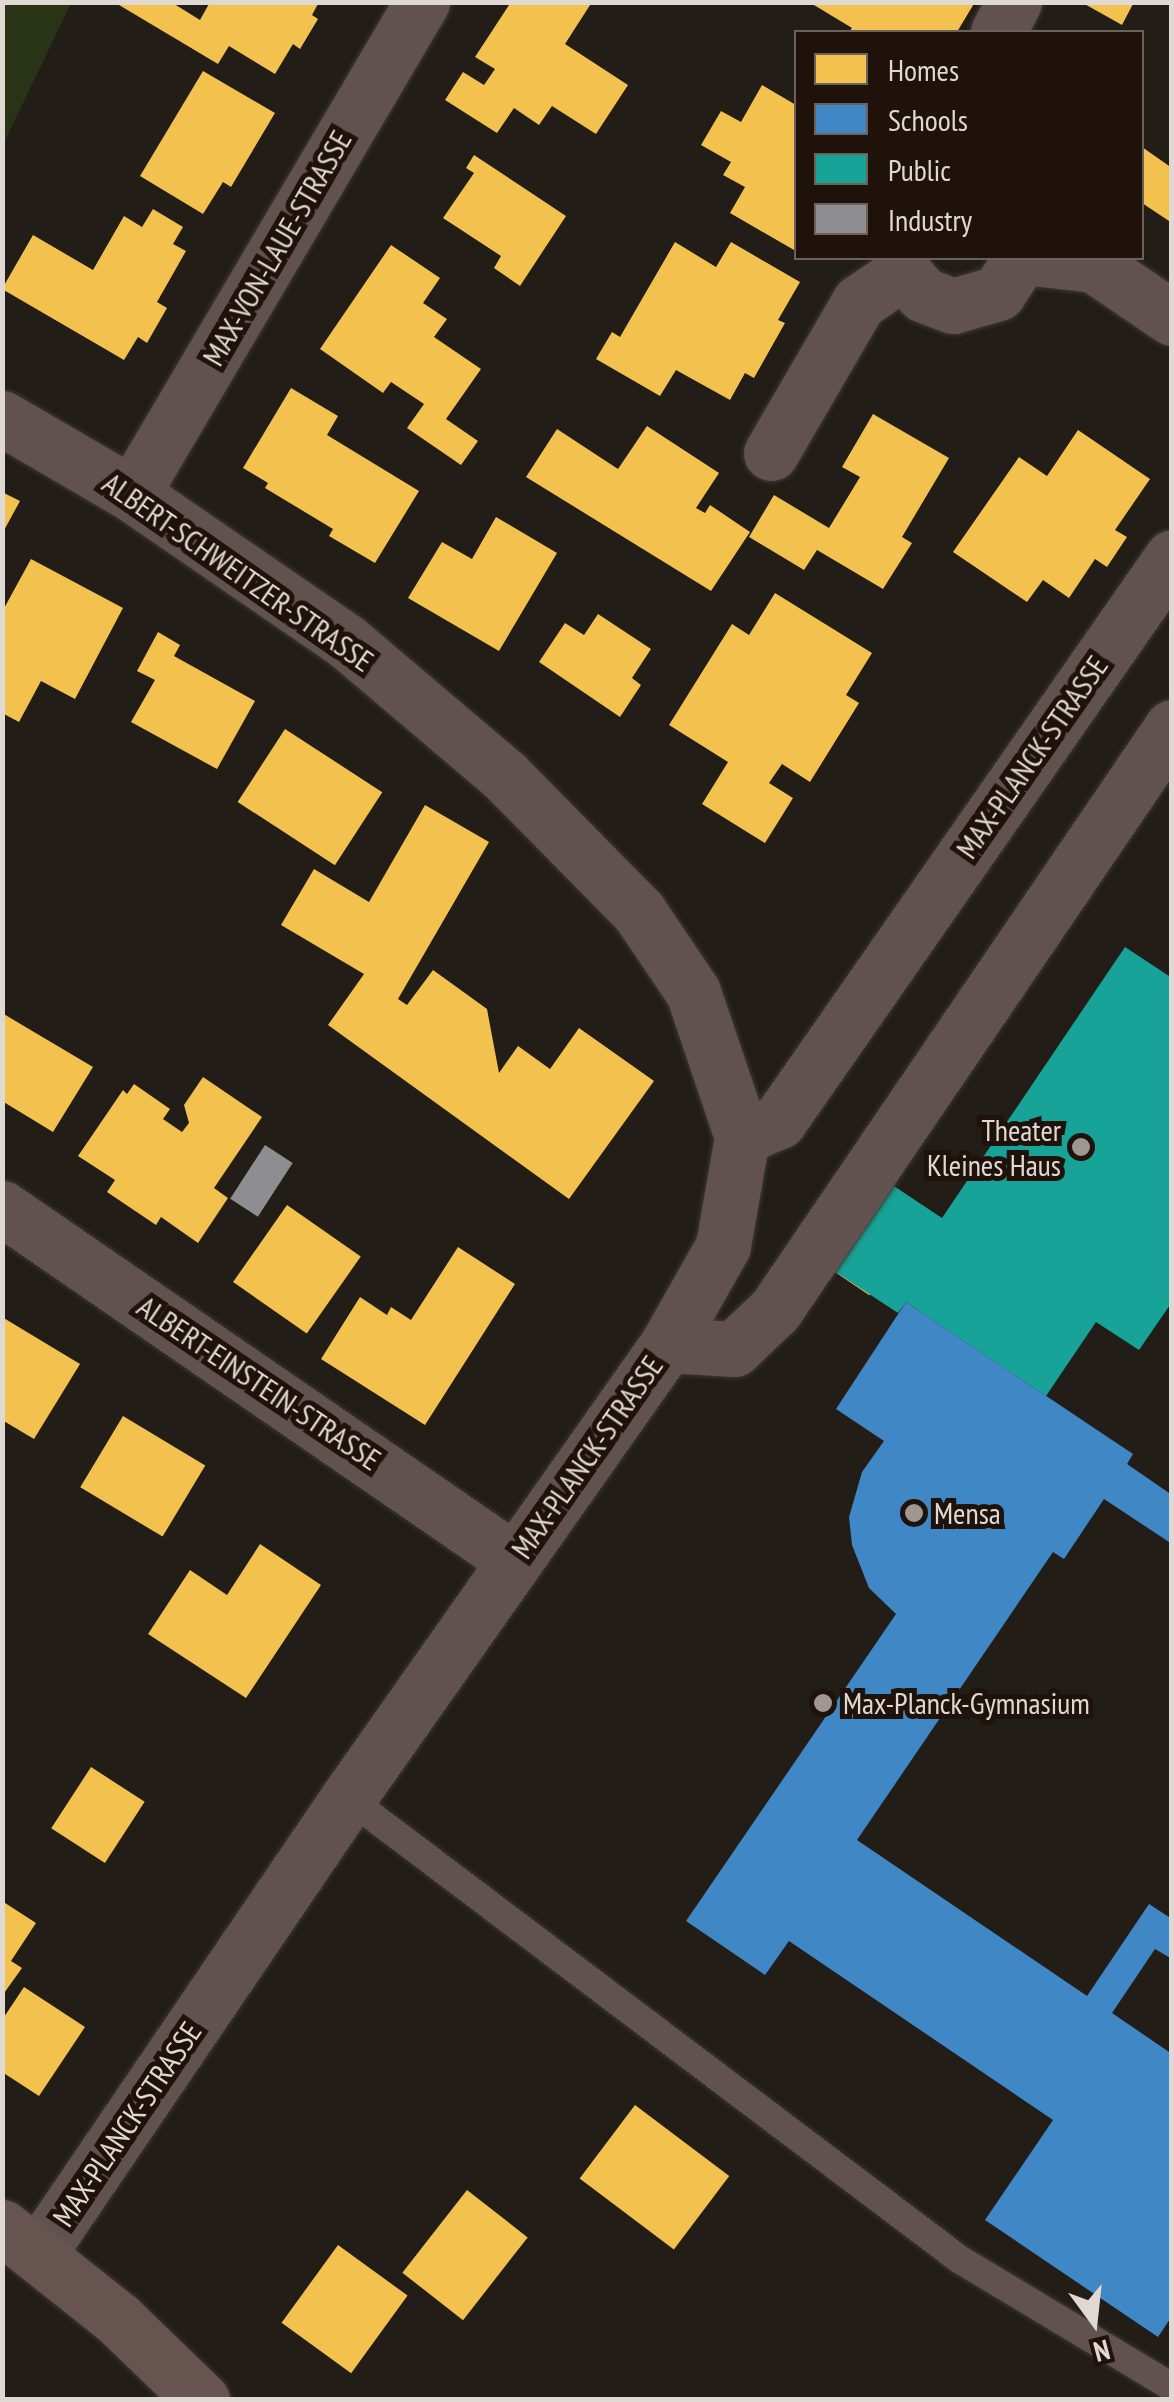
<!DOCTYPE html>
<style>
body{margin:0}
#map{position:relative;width:1174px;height:2402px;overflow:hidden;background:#231d18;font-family:"PT Sans Narrow",sans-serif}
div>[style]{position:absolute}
.green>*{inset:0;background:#283415}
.homes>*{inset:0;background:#f2c14e;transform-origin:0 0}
.schools>*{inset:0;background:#3f88c5}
.public>*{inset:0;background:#17a398}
.industry>*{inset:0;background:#8d8d92;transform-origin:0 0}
.roads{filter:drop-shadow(0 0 2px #3d3733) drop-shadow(0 0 2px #3d3733)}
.lane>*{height:28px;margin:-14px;padding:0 14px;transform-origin:14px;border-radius:14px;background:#61514f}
.street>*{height:55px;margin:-27.5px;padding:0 27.5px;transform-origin:27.5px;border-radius:27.5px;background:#61514f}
.secondary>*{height:55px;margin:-27.5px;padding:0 27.5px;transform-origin:27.5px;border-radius:27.5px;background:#675451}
.dots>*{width:28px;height:28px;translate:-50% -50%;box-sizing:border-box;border:5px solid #1e120b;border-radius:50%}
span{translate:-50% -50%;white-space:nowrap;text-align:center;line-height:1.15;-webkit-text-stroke:10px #1e120b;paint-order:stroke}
.street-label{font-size:30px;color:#e0d8d3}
.poi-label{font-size:30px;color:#e0d8d3}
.right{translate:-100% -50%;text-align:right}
.left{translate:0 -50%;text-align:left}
.frame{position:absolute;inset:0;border:5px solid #e0d8d3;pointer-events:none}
.legend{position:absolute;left:794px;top:30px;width:350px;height:230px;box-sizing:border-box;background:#1e120b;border:2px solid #6c615b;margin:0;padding:12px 18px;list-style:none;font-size:30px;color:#e0d8d3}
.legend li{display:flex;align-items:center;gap:20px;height:50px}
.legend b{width:50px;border:2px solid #6c615b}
.north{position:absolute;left:1044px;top:2272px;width:100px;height:100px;-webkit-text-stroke:8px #1e120b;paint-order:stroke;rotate:165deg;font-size:28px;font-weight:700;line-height:40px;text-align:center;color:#e0d8d3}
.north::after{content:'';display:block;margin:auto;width:35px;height:45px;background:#e0d8d3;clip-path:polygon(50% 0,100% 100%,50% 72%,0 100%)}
</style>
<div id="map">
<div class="green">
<i style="clip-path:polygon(3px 2px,71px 3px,3px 145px,2px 3px)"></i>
</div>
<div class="homes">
<i style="clip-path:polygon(114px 2px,171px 2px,200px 20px,210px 2px,319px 2px,312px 15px,318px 19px,300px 49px,293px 44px,275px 74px,229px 46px,218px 64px)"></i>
<i style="clip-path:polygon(511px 2px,592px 2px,565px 44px,628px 85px,596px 134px,552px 106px,539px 125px,514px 108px,497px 133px,445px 100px,463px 72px,484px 85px,495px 69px,475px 57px)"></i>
<i style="clip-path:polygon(809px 2px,975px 2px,957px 32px,849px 32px,852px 28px)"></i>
<i style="clip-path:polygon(1081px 2px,1134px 2px,1122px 25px)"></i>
<i style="clip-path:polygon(203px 71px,275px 113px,231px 187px,223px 182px,203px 214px,140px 176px)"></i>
<i style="clip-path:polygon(762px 85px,796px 105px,794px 250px,730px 213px,745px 187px,723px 175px,731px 162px,701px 145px,721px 111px,741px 122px)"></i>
<i style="clip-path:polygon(1142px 147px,1172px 168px,1172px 223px,1142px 203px)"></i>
<i style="clip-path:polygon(474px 155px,566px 216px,520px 286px,494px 268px,501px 256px,443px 218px,474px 173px,466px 168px)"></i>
<i style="clip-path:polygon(153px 209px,183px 227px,173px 244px,186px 251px,157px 302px,167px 308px,147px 343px,138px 337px,124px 360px,2px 289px,33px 235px,93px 270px,124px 216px,142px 227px)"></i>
<i style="clip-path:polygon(675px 242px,716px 267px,731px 242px,800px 282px,778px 320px,785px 323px,754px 378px,745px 373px,730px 400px,676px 370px,660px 396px,596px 359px,612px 332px,620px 337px)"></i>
<i style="clip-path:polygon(391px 245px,440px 278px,423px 303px,447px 319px,434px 337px,481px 369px,446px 419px,478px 441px,461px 465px,407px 428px,424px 404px,391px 382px,383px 393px,320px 349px)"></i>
<i style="clip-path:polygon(291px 388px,338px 416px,327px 435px,419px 491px,375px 563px,329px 536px,333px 529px,265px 488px,268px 483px,243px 468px)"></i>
<i style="clip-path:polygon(873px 414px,949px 458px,902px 537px,912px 543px,883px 589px,817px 550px,804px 570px,749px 537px,774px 495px,829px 528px,860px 477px,842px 467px)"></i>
<i style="clip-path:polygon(647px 426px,719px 473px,696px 508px,705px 513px,710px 505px,750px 532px,711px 591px,526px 477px,557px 429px,618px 469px)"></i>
<i style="clip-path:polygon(1078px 430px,1150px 479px,1115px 530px,1127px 537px,1107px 567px,1095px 559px,1069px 598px,1043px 580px,1027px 602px,953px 552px,1019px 457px,1047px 476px)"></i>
<i style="clip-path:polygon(2px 492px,20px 501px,2px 534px)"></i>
<i style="clip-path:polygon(496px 517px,557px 553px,499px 651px,408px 598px,442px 542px,472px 559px)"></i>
<i style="clip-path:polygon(31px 559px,123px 608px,75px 699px,41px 681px,19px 722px,2px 713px,2px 612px)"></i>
<i style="clip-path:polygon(775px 593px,872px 653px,846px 695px,859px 703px,810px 782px,782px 764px,769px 783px,793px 798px,765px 843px,702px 804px,728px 762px,669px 725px,732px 624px,749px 635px)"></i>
<i style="clip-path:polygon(598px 614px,651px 649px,632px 678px,641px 685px,620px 717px,539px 662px,565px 623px,584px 635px)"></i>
<i style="clip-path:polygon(158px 632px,180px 645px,174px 656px,255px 701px,217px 769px,131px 722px,155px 680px,137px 671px)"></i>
<i style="left:285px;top:729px;width:116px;height:87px;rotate:33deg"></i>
<i style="clip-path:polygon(425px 805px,489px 842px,398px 999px,407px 1005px,433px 970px,487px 1009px,499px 1073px,518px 1046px,550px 1069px,579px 1028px,654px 1081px,569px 1199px,328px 1025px,364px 974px,281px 925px,314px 869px,369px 902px)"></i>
<i style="clip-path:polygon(2px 1013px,93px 1067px,53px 1132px,2px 1101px)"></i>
<i style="clip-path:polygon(203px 1077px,262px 1117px,214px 1188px,228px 1198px,198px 1243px,161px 1217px,156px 1225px,107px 1192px,115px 1180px,78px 1156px,123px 1090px,127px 1094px,134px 1084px,170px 1109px,163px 1119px,182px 1132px,189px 1123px,184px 1105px)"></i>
<i style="left:886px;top:1181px;width:50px;height:104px;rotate:34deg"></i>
<i style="left:287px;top:1205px;width:90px;height:94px;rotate:35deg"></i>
<i style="clip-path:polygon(458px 1247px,515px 1284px,425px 1425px,321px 1359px,360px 1297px,387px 1315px,391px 1307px,411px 1320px)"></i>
<i style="clip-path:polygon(2px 1317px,80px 1364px,34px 1439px,2px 1420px)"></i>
<i style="left:123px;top:1416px;width:96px;height:83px;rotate:31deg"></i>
<i style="clip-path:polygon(260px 1544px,321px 1585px,246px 1698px,148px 1634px,190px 1570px,227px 1595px)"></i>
<i style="left:91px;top:1767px;width:64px;height:73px;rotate:33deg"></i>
<i style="clip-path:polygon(2px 1901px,36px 1923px,11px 1961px,22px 1968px,2px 1996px)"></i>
<i style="clip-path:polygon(24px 1987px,85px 2027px,39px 2096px,2px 2072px,2px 2020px)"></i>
<i style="left:635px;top:2105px;width:118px;height:92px;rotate:37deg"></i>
<i style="left:467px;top:2190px;width:77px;height:105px;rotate:38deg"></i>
<i style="left:338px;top:2245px;width:86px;height:96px;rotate:36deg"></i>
</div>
<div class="schools">
<i style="clip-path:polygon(906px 1302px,1133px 1454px,1127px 1464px,1172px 1495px,1172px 1544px,1104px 1499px,1064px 1559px,1053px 1552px,857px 1840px,1087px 1996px,1149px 1904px,1172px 1919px,1172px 1959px,1155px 1949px,1112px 2013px,1172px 2054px,1172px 2316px,1158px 2337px,985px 2220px,1053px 2120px,789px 1941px,765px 1975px,686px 1921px,896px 1614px,869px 1588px,852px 1545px,849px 1517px,862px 1472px,884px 1441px,836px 1409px)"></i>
</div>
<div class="public">
<i style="clip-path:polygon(1125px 947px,1172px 978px,1172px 1302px,1139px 1350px,1096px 1322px,1046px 1396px,906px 1302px,898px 1313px,828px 1267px,886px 1181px,942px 1218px)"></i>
</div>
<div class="industry">
<i style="left:265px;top:1145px;width:33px;height:64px;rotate:33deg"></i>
</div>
<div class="roads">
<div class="lane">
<i style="left:348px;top:1798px;width:765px;rotate:37.03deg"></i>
<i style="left:959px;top:2259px;width:249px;rotate:31deg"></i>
</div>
<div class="street">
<i style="left:998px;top:32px;width:34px;rotate:-62deg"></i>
<i style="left:900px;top:258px;width:14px;rotate:78deg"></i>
<i style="left:903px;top:272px;width:31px;rotate:48deg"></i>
<i style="left:924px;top:295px;width:31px;rotate:21deg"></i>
<i style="left:953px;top:306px;width:47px;rotate:-16.1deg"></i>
<i style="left:998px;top:293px;width:42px;rotate:-56.7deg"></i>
<i style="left:1032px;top:258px;width:62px;rotate:6.4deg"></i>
<i style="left:1094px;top:265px;width:94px;rotate:34.2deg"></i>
<i style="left:2px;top:418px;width:151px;rotate:30.3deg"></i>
<i style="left:132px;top:494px;width:260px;rotate:34.5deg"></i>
<i style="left:346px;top:641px;width:209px;rotate:40.3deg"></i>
<i style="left:505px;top:776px;width:191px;rotate:45.4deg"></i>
<i style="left:639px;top:912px;width:97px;rotate:56deg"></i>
<i style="left:693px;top:992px;width:153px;rotate:71.3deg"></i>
<i style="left:742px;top:1137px;width:111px;rotate:99.9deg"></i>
<i style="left:723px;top:1246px;width:114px;rotate:119.5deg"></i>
<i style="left:667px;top:1345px;width:554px;rotate:125.15deg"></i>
<i style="left:348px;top:1798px;width:551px;rotate:124.21deg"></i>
<i style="left:771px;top:453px;width:175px;rotate:-59.8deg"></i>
<i style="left:859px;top:302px;width:53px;rotate:-34.3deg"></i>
<i style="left:132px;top:494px;width:571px;rotate:-59.48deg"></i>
<i style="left:742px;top:1137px;width:40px;rotate:-23.4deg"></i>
<i style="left:779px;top:1121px;width:687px;rotate:-55.13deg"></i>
<i style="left:2px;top:1208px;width:621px;rotate:34.51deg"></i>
<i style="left:667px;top:1345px;width:67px;rotate:3.4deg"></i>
<i style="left:734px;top:1349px;width:57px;rotate:-43.6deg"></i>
<i style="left:775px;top:1310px;width:705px;rotate:-55.75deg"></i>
</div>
<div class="secondary">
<i style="left:2px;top:2227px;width:148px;rotate:38.4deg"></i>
<i style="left:118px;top:2319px;width:117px;rotate:44deg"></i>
</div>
</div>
<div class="dots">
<i style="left:1081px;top:1147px;background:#9e9792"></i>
<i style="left:914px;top:1513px;background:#9e9792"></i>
<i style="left:823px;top:1703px;background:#9e9792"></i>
</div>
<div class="street-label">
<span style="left:277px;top:248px;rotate:-60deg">MAX-VON-LAUE-STRASSE</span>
<span style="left:238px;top:572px;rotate:35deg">ALBERT-SCHWEITZER-STRASSE</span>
<span style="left:1032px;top:757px;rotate:-55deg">MAX-PLANCK-STRASSE</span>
<span style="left:259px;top:1383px;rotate:34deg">ALBERT-EINSTEIN-STRASSE</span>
<span style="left:587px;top:1457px;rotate:-55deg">MAX-PLANCK-STRASSE</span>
<span style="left:127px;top:2124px;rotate:-56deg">MAX-PLANCK-STRASSE</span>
</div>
<div class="poi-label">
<span class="right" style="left:1061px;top:1147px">Theater<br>Kleines Haus</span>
<span class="left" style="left:934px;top:1513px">Mensa</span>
<span class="left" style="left:843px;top:1703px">Max-Planck-Gymnasium</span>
</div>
<div class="frame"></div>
<ul class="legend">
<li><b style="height:28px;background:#f2c14e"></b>Homes</li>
<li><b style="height:28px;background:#3f88c5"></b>Schools</li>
<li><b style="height:28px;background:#17a398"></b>Public</li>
<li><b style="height:28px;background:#8d8d92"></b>Industry</li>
</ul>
<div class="north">N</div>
</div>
